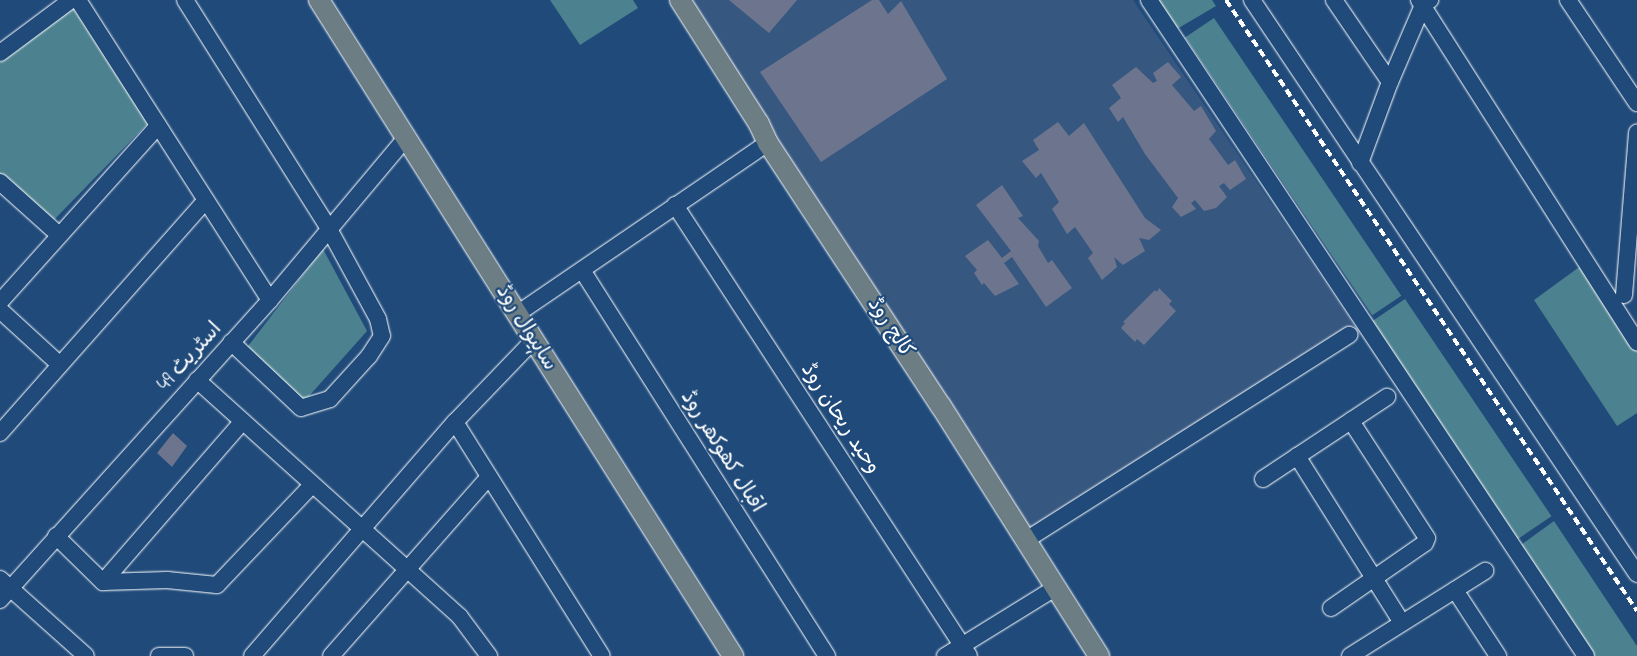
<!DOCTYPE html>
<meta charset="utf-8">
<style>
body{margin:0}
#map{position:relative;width:1637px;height:656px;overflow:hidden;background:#1f4a7a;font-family:"Indie Flower","Playpen Sans Arabic",sans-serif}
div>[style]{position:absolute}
.built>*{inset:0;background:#365780}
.green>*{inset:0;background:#4c818f;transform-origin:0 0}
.building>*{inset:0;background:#6d758e}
.roads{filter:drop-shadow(0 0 1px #fff) drop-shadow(0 0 1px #fff)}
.minor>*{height:16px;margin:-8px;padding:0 8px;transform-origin:8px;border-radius:8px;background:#1f4a7a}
.major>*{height:20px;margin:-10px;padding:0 10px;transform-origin:10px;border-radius:10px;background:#6d7d84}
.rail>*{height:4px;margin-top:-2px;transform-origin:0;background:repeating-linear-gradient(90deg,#fff 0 8px,transparent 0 12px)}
span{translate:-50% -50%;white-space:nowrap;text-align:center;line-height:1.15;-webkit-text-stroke:4.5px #1f4a7a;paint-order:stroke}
.street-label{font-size:21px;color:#fff}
</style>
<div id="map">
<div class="built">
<i style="clip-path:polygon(689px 0,1133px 0,1354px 325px,1032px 530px,841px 239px)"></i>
</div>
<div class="green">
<i style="clip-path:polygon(550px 0,633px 0,638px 8px,580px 45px)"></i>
<i style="clip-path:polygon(1158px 0,1212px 0,1216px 6px,1177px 29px)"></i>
<i style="clip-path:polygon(73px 8px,148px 123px,51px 223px,0 177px,0 62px)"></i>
<i style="left:1214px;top:18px;width:335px;height:35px;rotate:56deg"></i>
<i style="clip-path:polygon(323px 249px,367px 331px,302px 404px,245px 350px)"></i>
<i style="clip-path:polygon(1582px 265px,1637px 348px,1637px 413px,1617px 426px,1534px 300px)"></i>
<i style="left:1405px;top:299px;width:262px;height:41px;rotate:56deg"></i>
<i style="clip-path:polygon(1554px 521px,1637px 646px,1637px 656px,1595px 656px,1521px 545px)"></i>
</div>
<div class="building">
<i style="clip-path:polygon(729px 0,797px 0,769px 33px)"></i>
<i style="clip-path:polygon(872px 0,879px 0,888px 14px,901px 1px,947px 79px,821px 162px,760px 72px)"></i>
<i style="clip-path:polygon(1168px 62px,1181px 77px,1172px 85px,1194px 111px,1201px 106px,1216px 131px,1209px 139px,1228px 165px,1235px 160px,1246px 179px,1230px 190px,1224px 183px,1219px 186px,1227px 197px,1216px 208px,1204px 211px,1195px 200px,1191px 203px,1196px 209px,1181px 217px,1172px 207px,1178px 198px,1145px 154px,1123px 117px,1118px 122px,1109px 108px,1121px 98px,1112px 85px,1136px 67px,1153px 83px,1157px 81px,1153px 73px)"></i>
<i style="clip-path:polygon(1058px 122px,1069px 136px,1084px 123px,1145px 218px,1161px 230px,1149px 240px,1139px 238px,1145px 251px,1123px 265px,1114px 257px,1117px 267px,1102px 280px,1088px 258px,1093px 253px,1075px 227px,1067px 234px,1052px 209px,1059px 202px,1041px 173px,1036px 178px,1022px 161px,1039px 150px,1033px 140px)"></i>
<i style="clip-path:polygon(1002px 185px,1023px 216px,1018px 218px,1039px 241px,1038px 246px,1048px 263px,1052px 260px,1072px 288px,1046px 307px,1012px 257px,1004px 263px,1019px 284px,995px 296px,984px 283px,982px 285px,974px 273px,977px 270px,965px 256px,988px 240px,1002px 258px,1011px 251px,976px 205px)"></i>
<i style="clip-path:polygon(1159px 288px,1172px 301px,1169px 304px,1176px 311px,1144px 345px,1137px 339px,1135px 342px,1121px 328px,1125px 323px,1123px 322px,1155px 290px,1157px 292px)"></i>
<i style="clip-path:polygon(173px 433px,187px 446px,172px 467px,157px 453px)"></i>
</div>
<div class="roads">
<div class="minor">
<i style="left:78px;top:0;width:356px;rotate:57.4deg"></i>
<i style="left:185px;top:0;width:271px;rotate:57.8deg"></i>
<i style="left:329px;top:229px;width:102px;rotate:61.4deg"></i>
<i style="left:378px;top:319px;width:17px;rotate:77deg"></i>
<i style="left:382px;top:336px;width:24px;rotate:123deg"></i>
<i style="left:369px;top:356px;width:58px;rotate:132.2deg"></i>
<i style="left:330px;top:399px;width:30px;rotate:163deg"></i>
<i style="left:301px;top:408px;width:96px;rotate:-136.7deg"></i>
<i style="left:1149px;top:0;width:788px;rotate:56.33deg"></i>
<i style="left:1252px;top:0;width:691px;rotate:56.15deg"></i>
<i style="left:1334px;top:0;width:99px;rotate:55.7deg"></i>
<i style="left:1419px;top:0;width:406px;rotate:57.5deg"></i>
<i style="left:1568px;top:0;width:124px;rotate:56.2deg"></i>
<i style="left:0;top:53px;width:89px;rotate:-36.7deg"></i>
<i style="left:1360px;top:163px;width:86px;rotate:-69.7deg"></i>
<i style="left:1390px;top:82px;width:84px;rotate:-66.8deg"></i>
<i style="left:1423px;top:5px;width:9px;rotate:-36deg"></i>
<i style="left:0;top:182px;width:79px;rotate:41.9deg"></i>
<i style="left:675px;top:205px;width:538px;rotate:56.9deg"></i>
<i style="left:582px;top:270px;width:457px;rotate:57.6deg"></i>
<i style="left:1624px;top:295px;width:163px;rotate:-85.4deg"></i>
<i style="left:0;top:302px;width:237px;rotate:-48.1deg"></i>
<i style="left:0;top:310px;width:81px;rotate:42.5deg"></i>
<i style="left:517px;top:314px;width:304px;rotate:-34.3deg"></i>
<i style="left:197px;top:380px;width:354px;rotate:42deg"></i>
<i style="left:460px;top:617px;width:49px;rotate:53.4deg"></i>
<i style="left:455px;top:422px;width:276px;rotate:57.9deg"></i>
<i style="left:0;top:433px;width:310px;rotate:-48.5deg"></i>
<i style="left:1297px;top:456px;width:197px;rotate:57.8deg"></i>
<i style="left:1263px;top:479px;width:149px;rotate:-33.5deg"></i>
<i style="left:56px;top:536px;width:66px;rotate:44.4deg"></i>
<i style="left:103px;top:582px;width:64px;rotate:-1.8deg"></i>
<i style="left:167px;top:580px;width:50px;rotate:5.7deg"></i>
<i style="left:217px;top:585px;width:138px;rotate:-46.5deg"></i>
<i style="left:1026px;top:540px;width:383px;rotate:-32.4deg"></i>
<i style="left:0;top:579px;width:115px;rotate:41.8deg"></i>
<i style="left:103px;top:582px;width:213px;rotate:-49deg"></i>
<i style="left:1455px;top:590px;width:79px;rotate:56.9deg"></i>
<i style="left:0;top:600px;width:404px;rotate:-48deg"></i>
<i style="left:270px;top:300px;width:212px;rotate:-50deg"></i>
<i style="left:1331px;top:608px;width:114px;rotate:-34.7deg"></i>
<i style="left:1425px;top:543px;width:5px;rotate:-68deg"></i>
<i style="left:1427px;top:538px;width:140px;rotate:-123deg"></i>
<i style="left:159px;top:656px;width:26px"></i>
<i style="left:252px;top:656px;width:310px;rotate:-49.1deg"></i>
<i style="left:455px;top:422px;width:112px;rotate:-46.1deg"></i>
<i style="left:331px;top:656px;width:239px;rotate:-48.6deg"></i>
<i style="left:945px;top:656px;width:129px;rotate:-31.7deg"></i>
<i style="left:1350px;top:656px;width:160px;rotate:-32.2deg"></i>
</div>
<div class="major">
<i style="left:319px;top:0;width:776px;rotate:57.74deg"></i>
<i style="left:680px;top:0;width:147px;rotate:57.5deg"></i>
<i style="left:759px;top:124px;width:21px;rotate:65deg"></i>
<i style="left:768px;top:143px;width:315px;rotate:56.7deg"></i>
<i style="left:941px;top:406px;width:296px;rotate:57.7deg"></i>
</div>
</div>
<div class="rail">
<i style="left:1226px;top:0;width:736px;rotate:56.07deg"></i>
</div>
<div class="street-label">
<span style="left:526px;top:328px;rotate:58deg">ساہیوال روڈ</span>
<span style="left:890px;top:328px;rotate:57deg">کالج روڈ</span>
<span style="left:190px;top:357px;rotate:-48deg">اسٹریٹ 49</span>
<span style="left:840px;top:419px;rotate:57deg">وحید ریحان روڈ</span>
<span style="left:722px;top:452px;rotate:58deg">اقبال کھوکھر روڈ</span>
</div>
</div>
